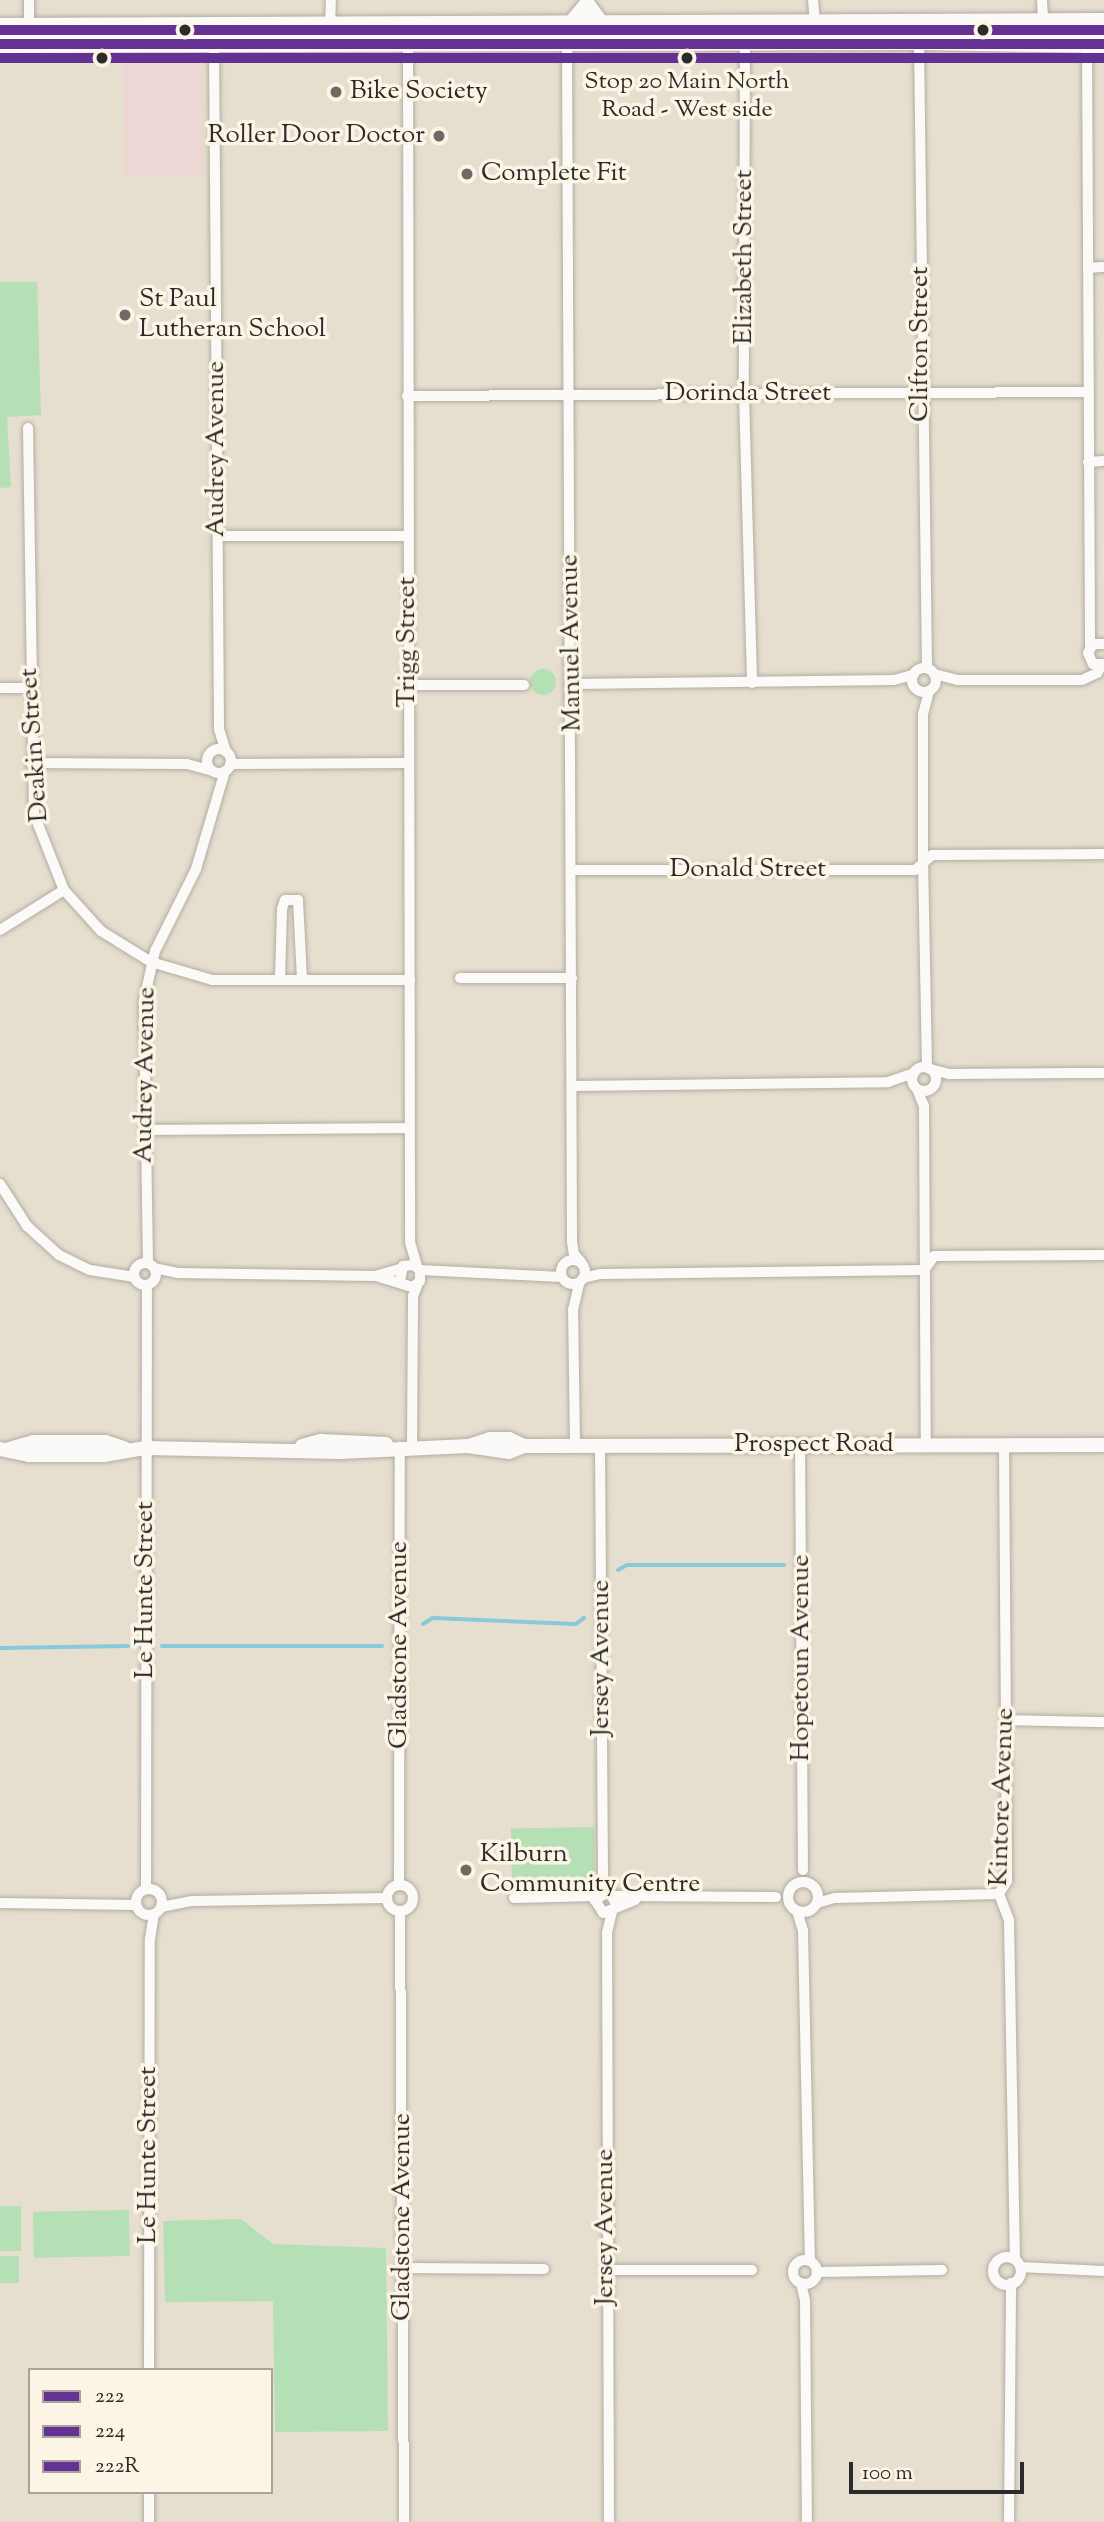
<!DOCTYPE html>
<style>
body{margin:0}
#map{position:relative;width:1104px;height:2522px;overflow:hidden;background:#e6dfcf;font-family:"Sorts Mill Goudy",serif}
div>[style]{position:absolute}
.built>*{inset:0;background:#eed6d5;transform-origin:0 0}
.green>*{inset:0;background:#b5dfb5;transform-origin:0 0}
.round{border-radius:50%}
.stream>*{height:3.5px;margin:-1.75px;padding:0 1.75px;transform-origin:1.75px;border-radius:1.75px;background:#89c9da}
.roads{filter:drop-shadow(0 0 2px #b2ada3) drop-shadow(0 0 2px #b2ada3)}
.street>*{height:10px;margin:-5px;padding:0 5px;transform-origin:5px;border-radius:5px;background:#fbfaf8}
.street>.ring{margin:-5px;padding:0;box-sizing:content-box;background:none;border:10px solid #fbfaf8;border-radius:50%}
.secondary>*{height:14px;margin:-7px;padding:0 7px;transform-origin:7px;border-radius:7px;background:#fbfaf8}
.highway>*{height:18px;margin:-9px;padding:0 9px;transform-origin:9px;border-radius:9px;background:#fbfaf8}
.bus-1>*{height:10px;margin:-5px;padding:0 5px;transform-origin:5px;border-radius:5px;background:#633293}
.bus-2>*{height:10px;margin:-5px;padding:0 5px;transform-origin:5px;border-radius:5px;background:#633293}
.bus-3>*{height:10px;margin:-5px;padding:0 5px;transform-origin:5px;border-radius:5px;background:#633293}
.dots>*{width:19px;height:19px;translate:-50% -50%;box-sizing:border-box;border:4px solid #fcf5e5;border-radius:50%}
span{translate:-50% -50%;white-space:nowrap;text-align:center;line-height:1.15;-webkit-text-stroke:7px #fcf5e5;paint-order:stroke}
.bus-label{font-size:24px;color:#2b2b2b}
.poi-label{font-size:26px;color:#2b2b2b}
.left{translate:0 -50%;text-align:left}
.right{translate:-100% -50%;text-align:right}
.street-label{font-size:26px;color:#2b2b2b}
.legend{position:absolute;left:28px;top:2368px;width:245px;height:126px;box-sizing:border-box;background:#fcf5e5;border:2px solid #a8a49b;margin:0;padding:9px 12px;list-style:none;font-size:21px;color:#2b2b2b}
.legend li{display:flex;align-items:center;gap:14px;height:35px}
.legend b{width:35px;border:2px solid #a8a49b}
.scale{position:absolute;left:849px;top:2462px;width:175px;height:32px;box-sizing:border-box;border:4px solid #2b2b2b;border-top:0;padding-left:9px;font-size:21px;line-height:24px;white-space:nowrap;color:#2b2b2b;-webkit-text-stroke:5px #fcf5e5;paint-order:stroke}
</style>
<div id="map">
<div class="built">
<i style="left:202px;top:60px;width:114px;height:79px;rotate:89deg"></i>
</div>
<div class="green">
<i style="clip-path:polygon(0 282px,37px 282px,41px 415px,7px 417px,11px 487px,0 488px)"></i>
<i class="round" style="left:530px;top:669px;width:26px;height:26px"></i>
<i style="left:594px;top:1827px;width:59px;height:83px;rotate:89deg"></i>
<i style="left:0;top:2206px;width:21px;height:45px"></i>
<i style="left:129px;top:2210px;width:46px;height:96px;rotate:89deg"></i>
<i style="clip-path:polygon(241px 2219px,273px 2244px,386px 2248px,388px 2431px,275px 2432px,273px 2301px,165px 2302px,163px 2221px)"></i>
<i style="left:0;top:2256px;width:19px;height:27px"></i>
</div>
<div class="stream">
<i style="left:618px;top:1570px;width:10px;rotate:-29deg"></i>
<i style="left:627px;top:1565px;width:157px"></i>
<i style="left:423px;top:1624px;width:12px;rotate:-31deg"></i>
<i style="left:433px;top:1618px;width:143px;rotate:2.4deg"></i>
<i style="left:576px;top:1624px;width:10px;rotate:-37deg"></i>
<i style="left:162px;top:1646px;width:220px"></i>
<i style="left:0;top:1648px;width:128px;rotate:-0.9deg"></i>
</div>
<div class="roads">
<div class="street">
<i style="left:29px;top:0;width:27px;rotate:90deg"></i>
<i style="left:813px;top:0;width:23px;rotate:85deg"></i>
<i style="left:1042px;top:0;width:22px;rotate:87deg"></i>
<i style="left:330px;top:26px;width:26px;rotate:-88deg"></i>
<i style="left:919px;top:41px;width:627px;rotate:89.27deg"></i>
<i style="left:745px;top:42px;width:352px;rotate:90.2deg"></i>
<i style="left:744px;top:394px;width:289px;rotate:88.4deg"></i>
<i style="left:214px;top:43px;width:686px;rotate:89.58deg"></i>
<i style="left:219px;top:729px;width:24px;rotate:73deg"></i>
<i style="left:408px;top:43px;width:1199px;rotate:89.9deg"></i>
<i style="left:410px;top:1242px;width:26px;rotate:74deg"></i>
<i style="left:567px;top:44px;width:1198px;rotate:89.76deg"></i>
<i style="left:572px;top:1242px;width:12px;rotate:81deg"></i>
<i style="left:574px;top:1254px;width:11px;rotate:49deg"></i>
<i style="left:1087px;top:44px;width:602px;rotate:89.71deg"></i>
<i style="left:1088px;top:268px;width:16px;rotate:-4deg"></i>
<i style="left:407px;top:396px;width:682px;rotate:-0.34deg"></i>
<i style="left:28px;top:428px;width:386px;rotate:89.1deg"></i>
<i style="left:34px;top:814px;width:82px;rotate:68.5deg"></i>
<i style="left:64px;top:890px;width:55px;rotate:47.9deg"></i>
<i style="left:101px;top:931px;width:59px;rotate:31.8deg"></i>
<i style="left:151px;top:962px;width:64px;rotate:16.4deg"></i>
<i style="left:212px;top:980px;width:198px"></i>
<i style="left:1088px;top:462px;width:16px;rotate:-4deg"></i>
<i style="left:218px;top:536px;width:190px"></i>
<i style="left:1104px;top:644px;width:11px;rotate:180deg"></i>
<i style="left:1093px;top:644px;width:10px;rotate:119deg"></i>
<i style="left:1088px;top:653px;width:12px;rotate:66deg"></i>
<i style="left:1093px;top:664px;width:11px"></i>
<i class="ring" style="left:912px;top:668px;width:14px;height:14px"></i>
<i style="left:934px;top:674px;width:25px;rotate:14deg"></i>
<i style="left:958px;top:680px;width:124px"></i>
<i style="left:1082px;top:680px;width:17px;rotate:-25deg"></i>
<i style="left:1097px;top:673px;width:9px;rotate:-58deg"></i>
<i style="left:573px;top:684px;width:321px;rotate:-0.7deg"></i>
<i style="left:894px;top:680px;width:20px;rotate:-15deg"></i>
<i style="left:408px;top:685px;width:116px"></i>
<i style="left:0;top:688px;width:29px"></i>
<i class="ring" style="left:207px;top:749px;width:14px;height:14px"></i>
<i style="left:31px;top:763px;width:156px;rotate:0.4deg"></i>
<i style="left:187px;top:764px;width:24px;rotate:15deg"></i>
<i style="left:230px;top:764px;width:178px;rotate:-0.3deg"></i>
<i style="left:572px;top:870px;width:343px"></i>
<i style="left:915px;top:870px;width:23px;rotate:-41deg"></i>
<i style="left:932px;top:855px;width:172px;rotate:-0.3deg"></i>
<i style="left:0;top:930px;width:75px;rotate:-32deg"></i>
<i style="left:280px;top:978px;width:69px;rotate:-88.3deg"></i>
<i style="left:282px;top:909px;width:9px;rotate:-72deg"></i>
<i style="left:285px;top:900px;width:13px"></i>
<i style="left:298px;top:900px;width:78px;rotate:87.1deg"></i>
<i style="left:460px;top:978px;width:112px"></i>
<i class="ring" style="left:912px;top:1067px;width:14px;height:14px"></i>
<i style="left:927px;top:1068px;width:203px;rotate:-91.1deg"></i>
<i style="left:923px;top:865px;width:151px;rotate:-90deg"></i>
<i style="left:923px;top:714px;width:24px;rotate:-75deg"></i>
<i style="left:930px;top:1069px;width:20px;rotate:15deg"></i>
<i style="left:949px;top:1074px;width:155px;rotate:-0.4deg"></i>
<i style="left:572px;top:1086px;width:316px;rotate:-0.7deg"></i>
<i style="left:888px;top:1082px;width:28px;rotate:-19deg"></i>
<i style="left:917px;top:1089px;width:18px;rotate:68deg"></i>
<i style="left:924px;top:1106px;width:338px;rotate:89.7deg"></i>
<i style="left:144px;top:1130px;width:266px;rotate:-0.4deg"></i>
<i style="left:0;top:1184px;width:50px;rotate:57.3deg"></i>
<i style="left:27px;top:1226px;width:43px;rotate:42.2deg"></i>
<i style="left:59px;top:1255px;width:34px;rotate:26deg"></i>
<i style="left:90px;top:1270px;width:45px;rotate:9deg"></i>
<i class="ring" style="left:561px;top:1260px;width:14px;height:14px"></i>
<i class="ring" style="left:134px;top:1263px;width:12px;height:12px"></i>
<i style="left:148px;top:1263px;width:263px;rotate:-90.9deg"></i>
<i style="left:144px;top:1000px;width:50px;rotate:-77.3deg"></i>
<i style="left:155px;top:951px;width:92px;rotate:-63.4deg"></i>
<i style="left:196px;top:869px;width:102px;rotate:-73.5deg"></i>
<i style="left:154px;top:1268px;width:25px;rotate:12deg"></i>
<i style="left:178px;top:1273px;width:197px;rotate:0.9deg"></i>
<i style="left:375px;top:1276px;width:26px;rotate:-16deg"></i>
<i style="left:420px;top:1270px;width:142px;rotate:2.8deg"></i>
<i style="left:376px;top:1276px;width:39px;rotate:17deg"></i>
<i style="left:413px;top:1287px;width:9px;rotate:-41deg"></i>
<i style="left:420px;top:1281px;width:11px;rotate:-90deg"></i>
<i style="left:420px;top:1270px;width:9px;rotate:-144deg"></i>
<i style="left:413px;top:1265px;width:10px;rotate:174deg"></i>
<i style="left:403px;top:1266px;width:16px;rotate:101deg"></i>
<i style="left:583px;top:1278px;width:18px;rotate:-13deg"></i>
<i style="left:601px;top:1274px;width:323px;rotate:-0.7deg"></i>
<i style="left:924px;top:1270px;width:17px;rotate:-54deg"></i>
<i style="left:934px;top:1256px;width:170px;rotate:-0.3deg"></i>
<i style="left:800px;top:1445px;width:425px;rotate:89.6deg"></i>
<i style="left:1004px;top:1445px;width:436px;rotate:89.6deg"></i>
<i style="left:1007px;top:1881px;width:15px;rotate:122deg"></i>
<i style="left:999px;top:1894px;width:28px;rotate:69deg"></i>
<i style="left:1009px;top:1920px;width:339px;rotate:89deg"></i>
<i style="left:575px;top:1446px;width:136px;rotate:-90.8deg"></i>
<i style="left:573px;top:1310px;width:28px;rotate:-77deg"></i>
<i style="left:600px;top:1446px;width:445px;rotate:89.6deg"></i>
<i style="left:412px;top:1447px;width:151px;rotate:-89.6deg"></i>
<i style="left:413px;top:1296px;width:11px;rotate:-68deg"></i>
<i style="left:1006px;top:1720px;width:98px;rotate:1.2deg"></i>
<i class="ring" style="left:788px;top:1882px;width:20px;height:20px"></i>
<i style="left:399px;top:1884px;width:437px;rotate:-89.9deg"></i>
<i class="ring" style="left:387px;top:1885px;width:16px;height:16px"></i>
<i class="ring" style="left:136px;top:1889px;width:16px;height:16px"></i>
<i style="left:146px;top:1889px;width:604px;rotate:-89.91deg"></i>
<i style="left:615px;top:1896px;width:161px;rotate:0.4deg"></i>
<i style="left:514px;top:1898px;width:83px;rotate:-1.4deg"></i>
<i style="left:0;top:1903px;width:136px;rotate:0.8deg"></i>
<i style="left:817px;top:1903px;width:19px;rotate:-16deg"></i>
<i style="left:835px;top:1898px;width:164px;rotate:-1.4deg"></i>
<i style="left:617px;top:1906px;width:17px;rotate:-118deg"></i>
<i style="left:609px;top:1891px;width:17px;rotate:147deg"></i>
<i style="left:595px;top:1900px;width:15px;rotate:58deg"></i>
<i style="left:603px;top:1913px;width:35px;rotate:-22deg"></i>
<i style="left:161px;top:1907px;width:32px;rotate:-11deg"></i>
<i style="left:192px;top:1901px;width:195px;rotate:-0.9deg"></i>
<i style="left:797px;top:1911px;width:21px;rotate:73deg"></i>
<i style="left:803px;top:1931px;width:330px;rotate:88.8deg"></i>
<i style="left:400px;top:1912px;width:610px;rotate:89.62deg"></i>
<i class="ring" style="left:993px;top:2257px;width:18px;height:18px"></i>
<i class="ring" style="left:793px;top:2260px;width:14px;height:14px"></i>
<i style="left:1020px;top:2267px;width:84px;rotate:2.7deg"></i>
<i style="left:403px;top:2268px;width:141px;rotate:0.4deg"></i>
<i style="left:606px;top:2270px;width:146px"></i>
<i style="left:817px;top:2272px;width:125px;rotate:-0.9deg"></i>
<i style="left:801px;top:2283px;width:18px;rotate:77deg"></i>
<i style="left:805px;top:2301px;width:221px;rotate:89.5deg"></i>
<i style="left:149px;top:2370px;width:431px;rotate:-89.9deg"></i>
<i style="left:150px;top:1939px;width:25px;rotate:-81deg"></i>
<i style="left:149px;top:2492px;width:30px;rotate:90deg"></i>
<i style="left:609px;top:2522px;width:589px;rotate:-90.19deg"></i>
<i style="left:607px;top:1933px;width:22px;rotate:-77deg"></i>
<i style="left:1009px;top:2522px;width:239px;rotate:-89.5deg"></i>
</div>
<div class="secondary">
<i style="left:302px;top:1446px;width:20px;rotate:-15deg"></i>
<i style="left:321px;top:1441px;width:65px;rotate:2.6deg"></i>
<i style="left:469px;top:1446px;width:22px;rotate:-18deg"></i>
<i style="left:490px;top:1439px;width:19px"></i>
<i style="left:509px;top:1439px;width:17px;rotate:25deg"></i>
<i style="left:0;top:1449px;width:30px;rotate:12deg"></i>
<i style="left:29px;top:1455px;width:75px"></i>
<i style="left:104px;top:1455px;width:42px;rotate:-9.7deg"></i>
<i style="left:145px;top:1448px;width:195px;rotate:1.2deg"></i>
<i style="left:340px;top:1452px;width:128px;rotate:-2.7deg"></i>
<i style="left:468px;top:1446px;width:41px;rotate:8.3deg"></i>
<i style="left:509px;top:1452px;width:16px;rotate:-22deg"></i>
<i style="left:524px;top:1446px;width:580px;rotate:-0.1deg"></i>
<i style="left:9px;top:1449px;width:25px;rotate:-16deg"></i>
<i style="left:33px;top:1442px;width:72px"></i>
<i style="left:105px;top:1442px;width:20px;rotate:18deg"></i>
</div>
<div class="highway">
<i style="left:572px;top:24px;width:23px;rotate:-50deg"></i>
<i style="left:587px;top:6px;width:22px;rotate:54deg"></i>
<i style="left:0;top:27px;width:1104px;rotate:-0.26deg"></i>
<i style="left:0;top:44px;width:919px;rotate:-0.19deg"></i>
<i style="left:919px;top:41px;width:185px;rotate:0.9deg"></i>
</div>
</div>
<div class="bus-1">
<i style="left:0;top:44px;width:1104px"></i>
</div>
<div class="bus-2">
<i style="left:0;top:58px;width:1104px"></i>
</div>
<div class="bus-3">
<i style="left:0;top:30px;width:1104px"></i>
</div>
<div class="dots">
<i style="left:185px;top:30px;background:#2b2b2b"></i>
<i style="left:983px;top:30px;background:#2b2b2b"></i>
<i style="left:102px;top:58px;background:#2b2b2b"></i>
<i style="left:687px;top:58px;background:#2b2b2b"></i>
<i style="left:336px;top:92px;background:#6c6a64"></i>
<i style="left:439px;top:136px;background:#6c6a64"></i>
<i style="left:467px;top:174px;background:#6c6a64"></i>
<i style="left:125px;top:315px;background:#6c6a64"></i>
<i style="left:466px;top:1870px;background:#6c6a64"></i>
</div>
<div class="bus-label">
<span style="left:687px;top:97px">Stop 20 Main North<br>Road - West side</span>
</div>
<div class="poi-label">
<span class="left" style="left:350px;top:92px">Bike Society</span>
<span class="right" style="left:425px;top:136px">Roller Door Doctor</span>
<span class="left" style="left:481px;top:174px">Complete Fit</span>
<span class="left" style="left:139px;top:315px">St Paul<br>Lutheran School</span>
<span class="left" style="left:480px;top:1870px">Kilburn<br>Community Centre</span>
</div>
<div class="street-label">
<span style="left:745px;top:257px;rotate:-90deg">Elizabeth Street</span>
<span style="left:921px;top:344px;rotate:-90deg">Clifton Street</span>
<span style="left:748px;top:394px">Dorinda Street</span>
<span style="left:217px;top:449px;rotate:-90deg">Audrey Avenue</span>
<span style="left:408px;top:642px;rotate:-90deg">Trigg Street</span>
<span style="left:572px;top:643px;rotate:-91deg">Manuel Avenue</span>
<span style="left:35px;top:745px;rotate:-94deg">Deakin Street</span>
<span style="left:748px;top:870px">Donald Street</span>
<span style="left:146px;top:1075px;rotate:-89deg">Audrey Avenue</span>
<span style="left:814px;top:1445px">Prospect Road</span>
<span style="left:146px;top:1590px;rotate:-90deg">Le Hunte Street</span>
<span style="left:400px;top:1645px;rotate:-90deg">Gladstone Avenue</span>
<span style="left:602px;top:1658px;rotate:-90deg">Jersey Avenue</span>
<span style="left:802px;top:1658px;rotate:-90deg">Hopetoun Avenue</span>
<span style="left:1003px;top:1797px;rotate:-88deg">Kintore Avenue</span>
<span style="left:149px;top:2155px;rotate:-90deg">Le Hunte Street</span>
<span style="left:403px;top:2217px;rotate:-90deg">Gladstone Avenue</span>
<span style="left:606px;top:2227px;rotate:-90deg">Jersey Avenue</span>
</div>
<ul class="legend">
<li><b style="height:9px;background:#633293"></b>222</li>
<li><b style="height:9px;background:#633293"></b>224</li>
<li><b style="height:9px;background:#633293"></b>222R</li>
</ul>
<div class="scale">100 m</div>
</div>
